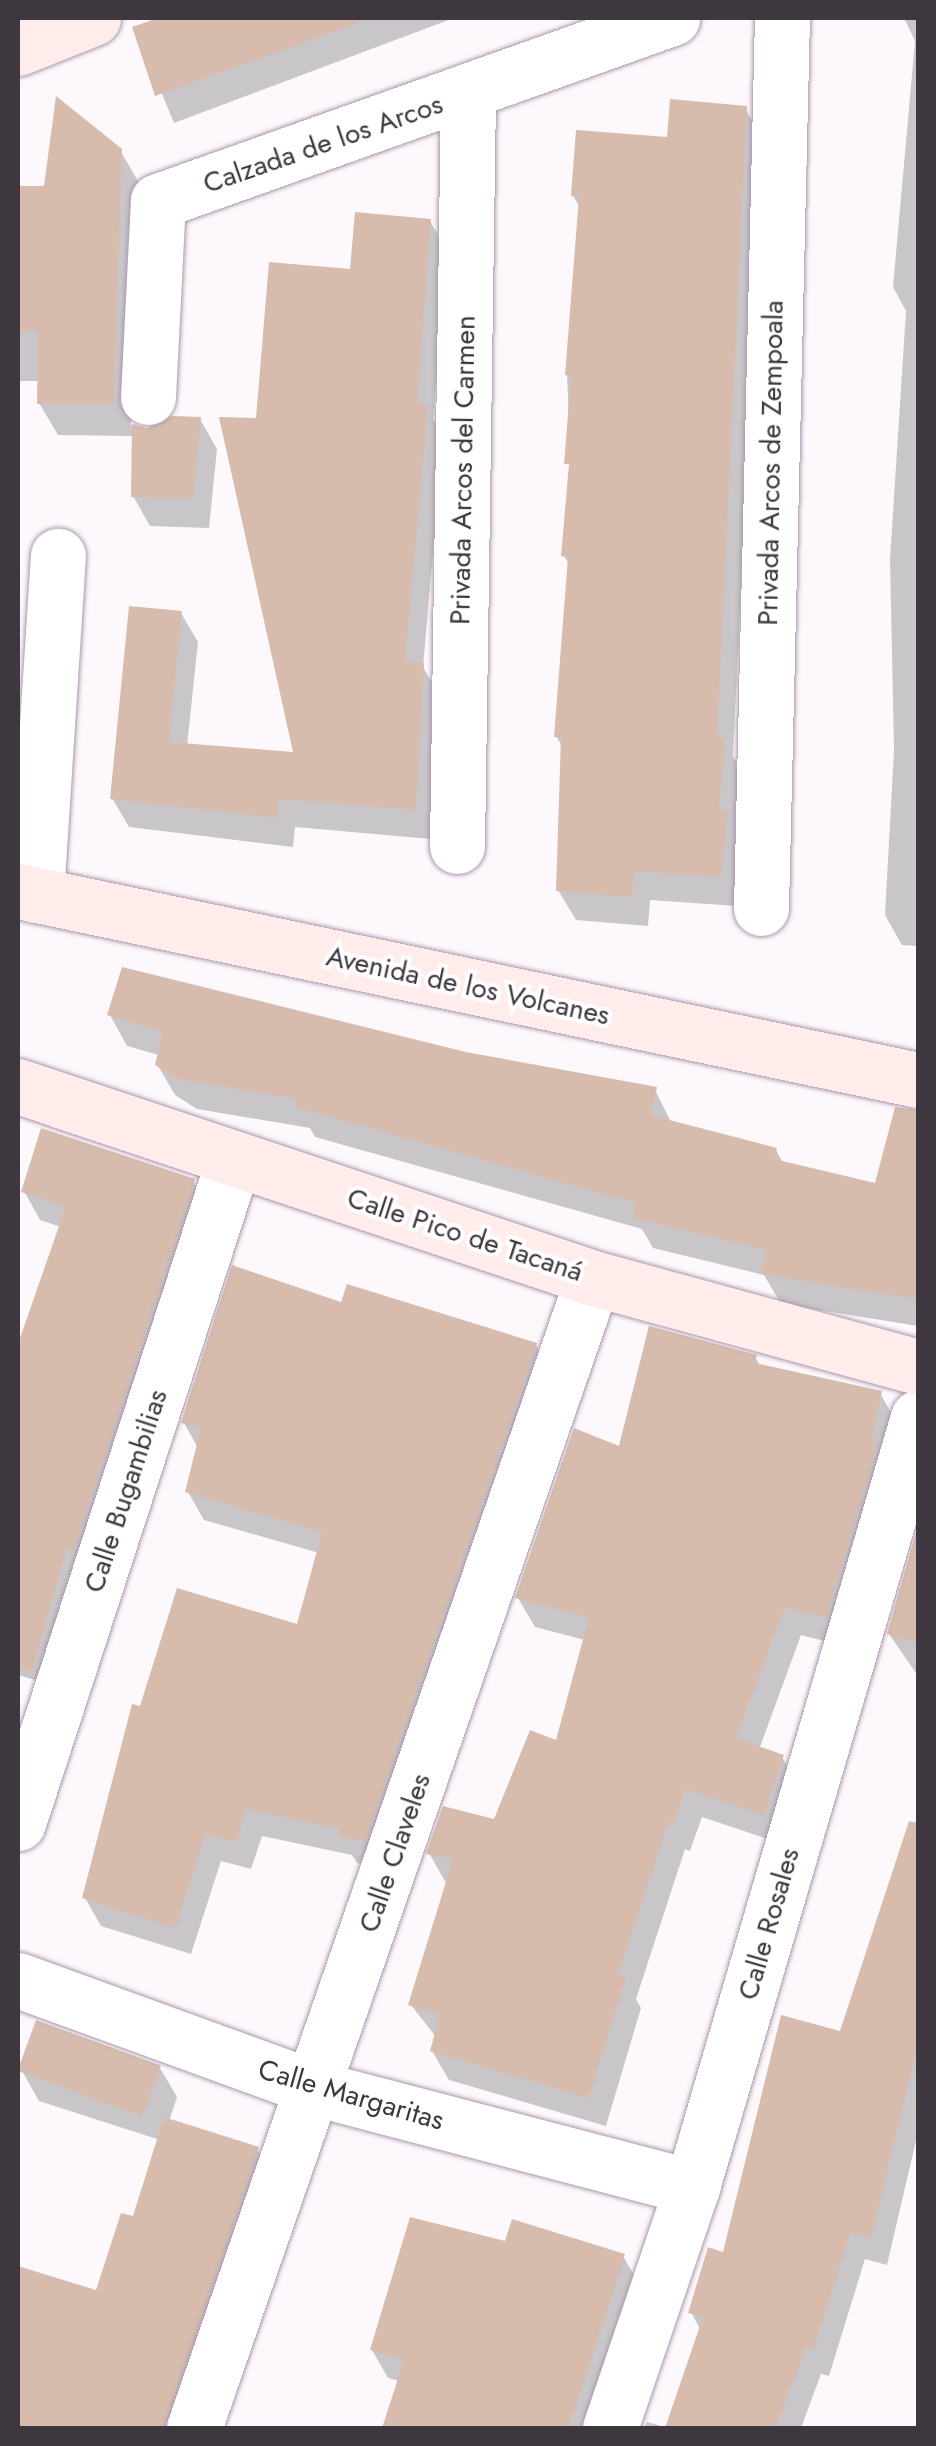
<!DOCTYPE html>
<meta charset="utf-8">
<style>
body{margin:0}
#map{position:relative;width:936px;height:2446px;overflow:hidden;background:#fcf8fc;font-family:Jost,sans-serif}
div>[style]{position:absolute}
.shadow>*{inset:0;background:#0003}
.building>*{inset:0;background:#d7bcad;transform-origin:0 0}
.roads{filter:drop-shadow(0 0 2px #aa97ac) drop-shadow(0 0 2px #aa97ac)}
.street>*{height:55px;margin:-27.5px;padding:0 27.5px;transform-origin:27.5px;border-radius:27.5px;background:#fff}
.secondary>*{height:55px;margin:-27.5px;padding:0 27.5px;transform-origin:27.5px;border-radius:27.5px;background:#ffeceb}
span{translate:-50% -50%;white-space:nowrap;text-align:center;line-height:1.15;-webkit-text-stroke:8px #fff;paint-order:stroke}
.street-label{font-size:28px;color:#3f3740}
.frame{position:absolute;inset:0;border:20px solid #3f3740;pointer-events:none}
</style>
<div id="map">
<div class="shadow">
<i style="clip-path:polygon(164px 18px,454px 18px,174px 123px,135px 28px)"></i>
<i style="clip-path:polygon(904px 18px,918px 18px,918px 946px,902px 945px,885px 915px,894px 750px,890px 559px,906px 311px,893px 287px,915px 41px)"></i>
<i style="clip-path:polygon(745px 108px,762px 138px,733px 757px,741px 770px,737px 906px,650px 900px,648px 926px,576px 920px,558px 890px,563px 748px,556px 736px,570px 566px,564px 556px,571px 472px,567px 374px,581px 209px,573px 196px,670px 139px)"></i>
<i style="clip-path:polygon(120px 150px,139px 183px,131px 426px,148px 431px,200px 419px,217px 449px,209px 528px,150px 526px,133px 496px,134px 436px,58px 435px,39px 403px,40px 381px,18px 381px,18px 189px,47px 188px)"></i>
<i style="clip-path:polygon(430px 221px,447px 250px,433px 419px,443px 437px,423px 667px,439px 695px,431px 839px,295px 827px,293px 847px,129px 827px,112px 798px,181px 613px,198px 642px,187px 746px,297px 755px,258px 420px,353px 271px)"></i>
<i style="clip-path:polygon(110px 1015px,466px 1054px,655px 1090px,672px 1124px,776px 1150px,783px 1163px,877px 1186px,889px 1139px,918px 1148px,918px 1326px,781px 1304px,764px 1275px,653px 1248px,642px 1229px,315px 1137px,310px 1128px,197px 1109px,175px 1095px,157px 1064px,159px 1055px,127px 1046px)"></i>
<i style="clip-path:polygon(193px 1181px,209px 1209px,52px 1685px,18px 1675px,18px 1351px,61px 1227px,40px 1220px,24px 1191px)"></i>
<i style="clip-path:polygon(343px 1305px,536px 1345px,552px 1373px,380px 1868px,357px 1863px,352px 1855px,262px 1836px,251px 1869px,221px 1861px,191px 1954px,101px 1926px,85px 1898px,142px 1709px,299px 1628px,319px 1553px,204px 1520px,188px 1492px,198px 1448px,184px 1423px)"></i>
<i style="clip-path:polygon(755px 1357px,761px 1367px,880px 1393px,897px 1423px,843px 1646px,801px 1635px,760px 1747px,782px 1757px,799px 1786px,780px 1843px,702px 1817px,690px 1851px,685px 1849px,636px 1999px,641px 2008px,606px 2126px,449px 2080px,432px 2051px,436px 2037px,411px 2005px,446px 1883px,429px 1853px,496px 1822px,558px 1743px,585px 1640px,535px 1627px,518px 1598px,621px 1449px)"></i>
<i style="clip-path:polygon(918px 1535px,918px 1676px,889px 1634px)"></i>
<i style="clip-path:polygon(918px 1848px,918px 2132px,887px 2265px,865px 2259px,829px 2376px,821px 2374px,801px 2428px,644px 2428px,647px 2422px,668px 2428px,701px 2331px,691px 2312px,842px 2034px,901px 1913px)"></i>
<i style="clip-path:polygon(160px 2068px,177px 2097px,169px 2121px,257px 2149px,273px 2176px,185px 2428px,18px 2428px,18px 2269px,98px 2293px,135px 2220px,160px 2140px,39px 2101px,22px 2071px)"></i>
<i style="clip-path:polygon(507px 2244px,623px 2256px,639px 2284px,597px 2428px,384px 2428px,400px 2381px,388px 2378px,372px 2350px)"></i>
</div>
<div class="building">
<i style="clip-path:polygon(158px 18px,358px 18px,359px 23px,155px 96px,132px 27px)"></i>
<i style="clip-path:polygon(56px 96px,122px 149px,114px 404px,37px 404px,38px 331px,18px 331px,18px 186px,44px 186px)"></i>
<i style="clip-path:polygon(670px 99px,747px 106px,717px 737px,725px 738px,719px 810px,728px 811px,721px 877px,634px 871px,632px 897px,556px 891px,561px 737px,554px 737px,568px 557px,561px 556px,569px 464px,564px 464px,571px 376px,565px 375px,579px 197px,571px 196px,576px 130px,667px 137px)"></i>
<i style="clip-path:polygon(355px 212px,431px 219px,417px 404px,428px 405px,405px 662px,424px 663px,416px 810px,279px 799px,277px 818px,110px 799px,129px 606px,182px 611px,169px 742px,293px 752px,219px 417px,256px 418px,269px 262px,350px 269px)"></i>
<i style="clip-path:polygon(172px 416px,201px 417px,193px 498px,131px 497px,132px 424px,147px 428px)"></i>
<i style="clip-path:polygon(122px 967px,466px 1052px,657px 1087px,650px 1115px,777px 1148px,774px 1159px,875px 1183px,895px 1107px,918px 1110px,918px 1299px,761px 1274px,767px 1250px,633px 1218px,636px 1203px,295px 1107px,297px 1099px,177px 1079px,155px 1065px,163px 1032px,107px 1015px)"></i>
<i style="clip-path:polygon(41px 1128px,195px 1179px,74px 1549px,67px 1547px,32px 1671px,18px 1669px,18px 1344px,66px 1206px,21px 1192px)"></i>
<i style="clip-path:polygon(232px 1265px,341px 1302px,347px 1284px,537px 1343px,365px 1841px,338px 1836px,340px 1829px,246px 1809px,236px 1842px,205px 1834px,176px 1928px,82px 1898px,132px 1704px,140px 1706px,177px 1588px,297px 1624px,322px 1532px,185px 1492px,201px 1428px,181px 1423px)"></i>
<i style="clip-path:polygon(649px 1326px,757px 1355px,755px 1363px,882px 1391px,871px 1440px,878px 1442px,826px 1618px,785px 1607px,736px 1738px,784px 1755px,764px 1815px,686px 1789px,674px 1823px,668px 1822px,618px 1975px,626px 1977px,589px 2098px,430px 2051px,440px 2015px,408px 2005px,453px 1859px,426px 1854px,443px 1806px,494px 1819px,530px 1730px,556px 1740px,589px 1617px,515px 1598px,574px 1428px,619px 1446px)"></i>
<i style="clip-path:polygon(918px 1526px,918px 1643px,887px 1634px)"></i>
<i style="clip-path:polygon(909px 1821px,918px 1823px,918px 2043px,871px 2238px,850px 2233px,814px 2350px,806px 2347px,776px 2428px,665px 2428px,703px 2317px,688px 2313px,708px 2247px,723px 2252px,781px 2015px,840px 2031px)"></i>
<i style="left:36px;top:2020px;width:133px;height:54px;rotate:20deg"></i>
<i style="clip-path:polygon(164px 2117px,259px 2147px,164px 2428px,18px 2428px,18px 2266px,96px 2290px,121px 2213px,133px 2216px)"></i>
<i style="clip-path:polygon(410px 2217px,505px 2241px,512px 2219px,625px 2254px,569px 2428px,382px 2428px,404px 2360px,370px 2350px)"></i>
</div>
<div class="roads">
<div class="street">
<i style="left:148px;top:397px;width:196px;rotate:-87.1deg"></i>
<i style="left:158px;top:201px;width:546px;rotate:-19.6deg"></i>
<i style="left:457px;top:846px;width:752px;rotate:-89.16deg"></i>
<i style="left:36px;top:895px;width:340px;rotate:-86.3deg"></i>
<i style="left:761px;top:908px;width:890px;rotate:-88.65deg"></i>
<i style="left:18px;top:1823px;width:698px;rotate:-71.98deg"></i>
<i style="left:18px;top:1980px;width:315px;rotate:20deg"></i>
<i style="left:314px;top:2088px;width:391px;rotate:14.7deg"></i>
<i style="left:194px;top:2428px;width:1217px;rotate:-70.87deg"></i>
<i style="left:610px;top:2428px;width:255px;rotate:-71.2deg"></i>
<i style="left:692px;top:2187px;width:802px;rotate:-73.64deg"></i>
</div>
<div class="secondary">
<i style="left:18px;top:48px;width:81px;rotate:-21.8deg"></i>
<i style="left:18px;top:891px;width:920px;rotate:11.86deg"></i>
<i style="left:18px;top:1086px;width:606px;rotate:18.46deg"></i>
<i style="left:593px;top:1278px;width:337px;rotate:15.3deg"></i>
</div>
</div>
<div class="street-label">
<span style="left:323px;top:144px;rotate:-19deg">Calzada de los Arcos</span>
<span style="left:771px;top:463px;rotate:-89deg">Privada Arcos de Zempoala</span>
<span style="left:463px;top:470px;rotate:-89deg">Privada Arcos del Carmen</span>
<span style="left:468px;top:986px;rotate:12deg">Avenida de los Volcanes</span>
<span style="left:465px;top:1235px;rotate:18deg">Calle Pico de Tacaná</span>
<span style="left:126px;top:1491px;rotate:-72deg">Calle Bugambilias</span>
<span style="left:395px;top:1853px;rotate:-71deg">Calle Claveles</span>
<span style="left:769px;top:1924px;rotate:-74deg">Calle Rosales</span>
<span style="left:351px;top:2095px;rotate:16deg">Calle Margaritas</span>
</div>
<div class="frame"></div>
</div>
